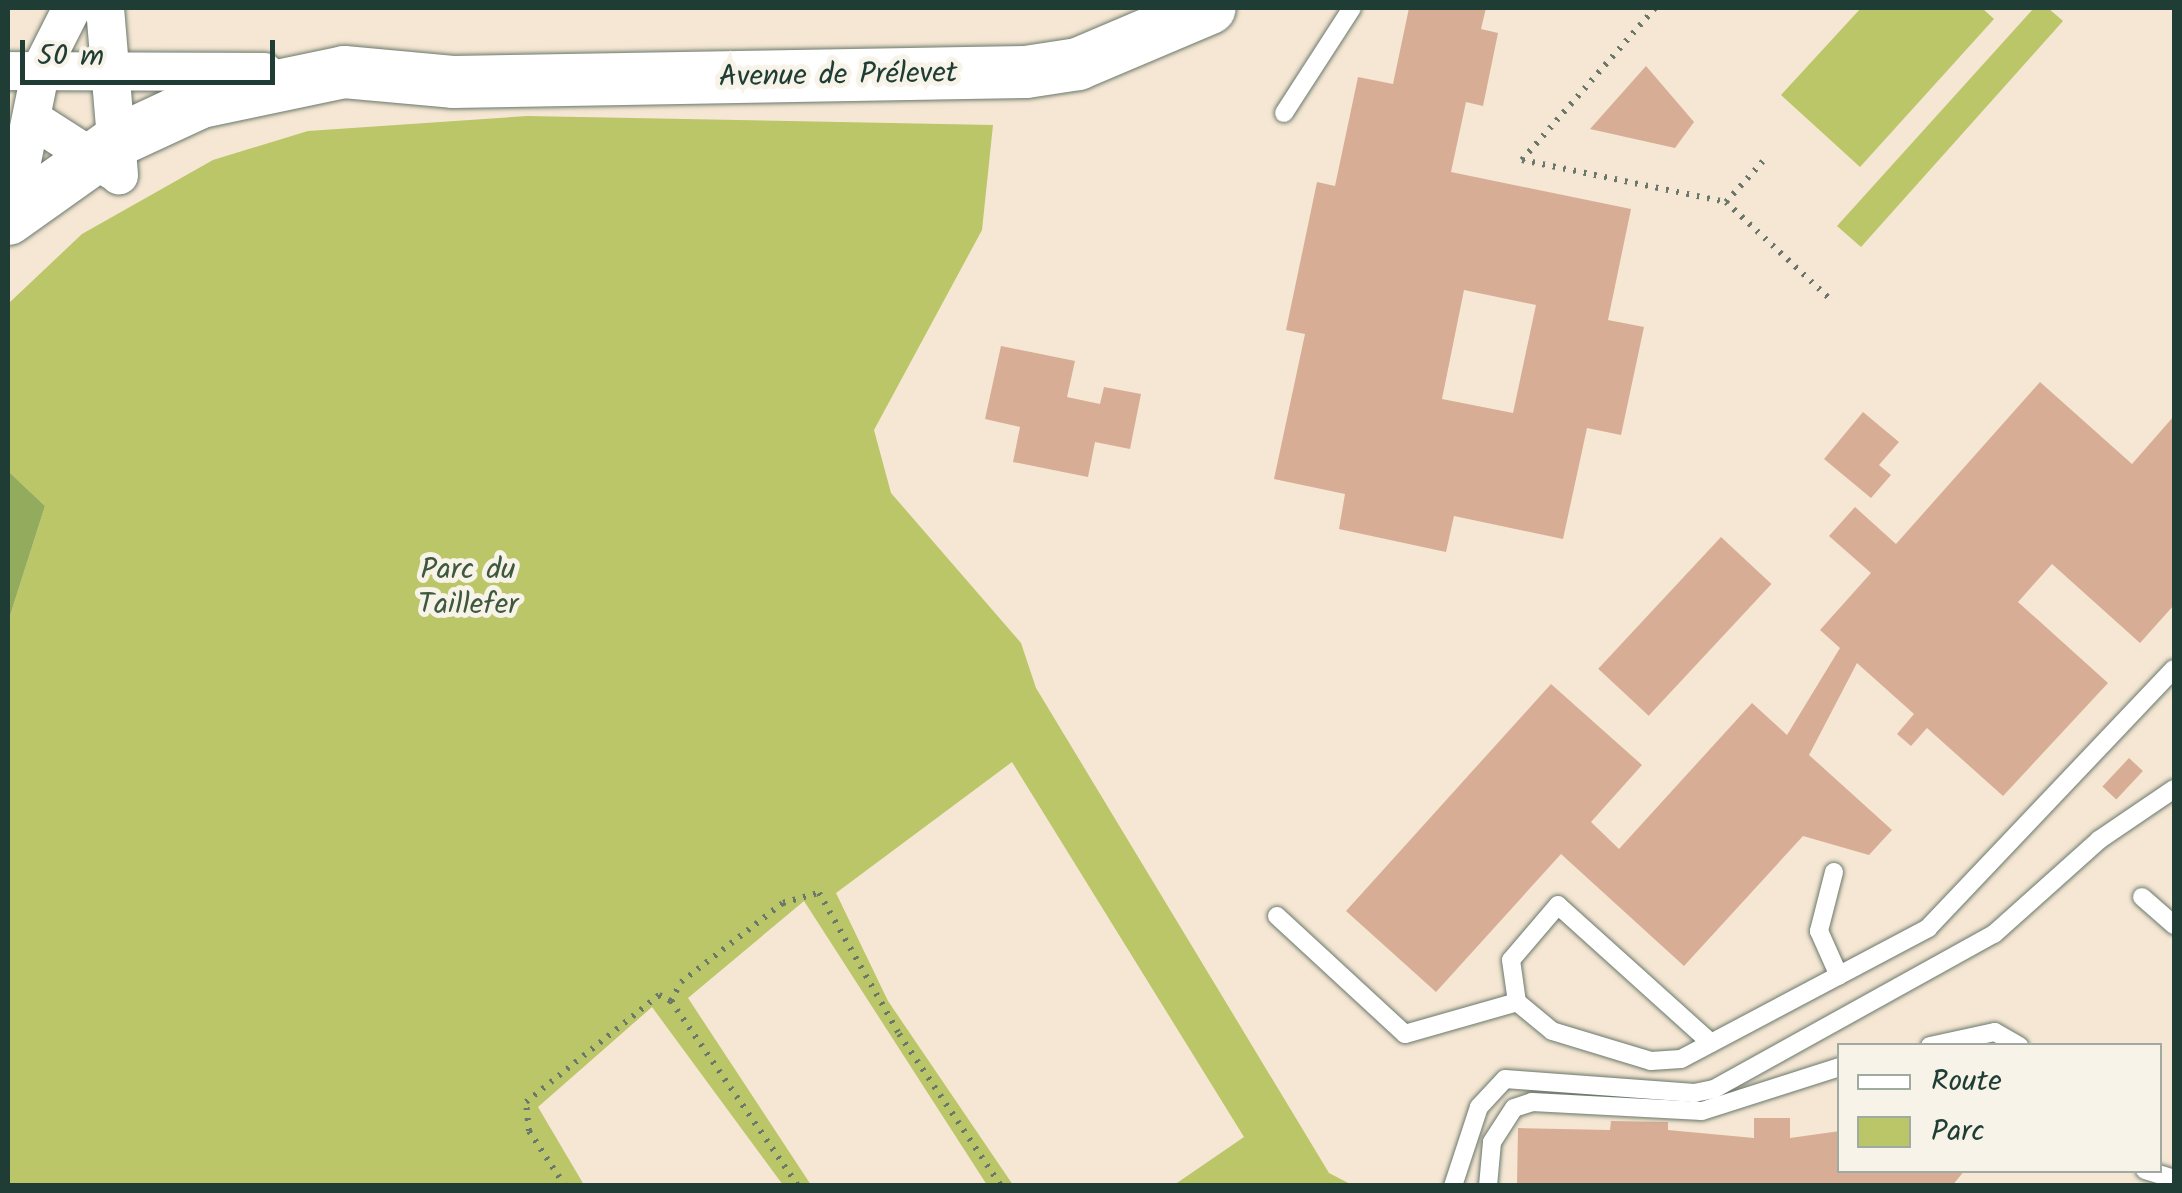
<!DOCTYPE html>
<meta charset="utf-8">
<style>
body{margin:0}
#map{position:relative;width:2182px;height:1193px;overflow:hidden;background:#f5e7d3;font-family:Kalam,sans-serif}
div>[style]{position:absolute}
.green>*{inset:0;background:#bac667}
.forest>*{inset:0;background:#93ab5c}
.building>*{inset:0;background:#d8ad95;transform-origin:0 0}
.path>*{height:6px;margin-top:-3px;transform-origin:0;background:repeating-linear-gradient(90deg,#6a786c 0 2.5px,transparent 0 10.5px)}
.roads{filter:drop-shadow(0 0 2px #6a786c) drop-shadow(0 0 2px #6a786c)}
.lane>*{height:18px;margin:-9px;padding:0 9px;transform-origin:9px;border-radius:9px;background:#fff}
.street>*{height:38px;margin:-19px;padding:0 19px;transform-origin:19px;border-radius:19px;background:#fff}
.secondary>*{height:52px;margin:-26px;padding:0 26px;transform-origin:26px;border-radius:26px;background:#fff}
span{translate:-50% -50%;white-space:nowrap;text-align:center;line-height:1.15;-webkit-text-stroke:10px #f7f3e8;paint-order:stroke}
.street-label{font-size:30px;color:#1f3d34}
.park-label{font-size:30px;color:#3e583e}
.frame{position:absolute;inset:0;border:10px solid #1f3d34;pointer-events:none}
.legend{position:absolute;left:1837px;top:1043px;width:325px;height:130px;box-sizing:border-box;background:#f7f3e8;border:2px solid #a1aaa0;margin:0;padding:12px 18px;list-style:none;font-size:30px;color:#1f3d34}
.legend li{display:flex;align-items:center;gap:20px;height:50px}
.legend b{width:50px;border:2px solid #a1aaa0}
.scale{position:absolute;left:20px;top:40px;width:255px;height:45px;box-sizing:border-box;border:5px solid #1f3d34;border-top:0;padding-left:12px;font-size:30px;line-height:35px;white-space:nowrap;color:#1f3d34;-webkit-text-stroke:8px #f7f3e8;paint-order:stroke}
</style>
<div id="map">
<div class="green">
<i style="clip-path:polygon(1861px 8px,1982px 8px,1994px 19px,1860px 167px,1781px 95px)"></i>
<i style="clip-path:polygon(2034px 8px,2048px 8px,2063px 21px,1861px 247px,1837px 226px)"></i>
<i style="clip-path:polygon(527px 116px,993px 125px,982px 230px,874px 430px,891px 493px,1021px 643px,1036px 688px,1329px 1173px,1352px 1185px,1174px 1185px,1244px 1137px,1012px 762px,836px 893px,888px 1001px,1013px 1185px,987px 1185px,804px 901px,688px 998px,811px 1185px,783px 1185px,652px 1007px,538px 1107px,584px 1185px,8px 1186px,8px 622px,45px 506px,8px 471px,8px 304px,82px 234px,213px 160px,308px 131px)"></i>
</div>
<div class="forest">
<i style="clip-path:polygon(8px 471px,45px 506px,8px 622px)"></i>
</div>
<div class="building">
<i style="clip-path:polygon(evenodd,1409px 8px,1486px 8px,1481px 29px,1498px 33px,1483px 106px,1466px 102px,1451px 172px,1631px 209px,1608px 320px,1644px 327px,1621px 435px,1587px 428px,1563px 539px,1454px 516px,1446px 552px,1339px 529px,1345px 494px,1274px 479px,1305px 334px,1286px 330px,1317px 182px,1335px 186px,1358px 77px,1393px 84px,1409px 8px,1464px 290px,1536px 305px,1513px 413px,1442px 399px,1464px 290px)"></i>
<i style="clip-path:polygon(1646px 66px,1694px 122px,1675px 148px,1590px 129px)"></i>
<i style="clip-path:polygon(1001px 346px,1075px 361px,1067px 397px,1100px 404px,1104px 387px,1141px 394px,1130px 449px,1095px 442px,1088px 477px,1013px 462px,1020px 427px,985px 419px)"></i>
<i style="clip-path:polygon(2040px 382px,2132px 464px,2174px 416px,2174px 605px,2140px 643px,2052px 564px,2018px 602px,2108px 683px,2003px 796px,1927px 728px,1911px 746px,1897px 734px,1914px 714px,1857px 663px,1809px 755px,1892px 830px,1869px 855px,1803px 836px,1684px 966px,1561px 854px,1436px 992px,1346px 911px,1551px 684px,1642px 765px,1591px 822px,1619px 849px,1752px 703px,1787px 735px,1840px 648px,1820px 630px,1871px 573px,1829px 536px,1855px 507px,1896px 544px)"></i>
<i style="clip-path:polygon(1863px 412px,1899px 442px,1879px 465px,1891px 475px,1871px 498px,1824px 459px)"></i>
<i style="left:1721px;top:537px;width:69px;height:180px;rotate:43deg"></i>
<i style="left:2129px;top:758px;width:19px;height:39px;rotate:43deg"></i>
<i style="clip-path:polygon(1754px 1118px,1790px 1118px,1790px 1138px,1840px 1131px,1840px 1170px,1965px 1170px,1952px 1186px,1517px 1186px,1518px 1128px,1610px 1130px,1611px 1121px,1668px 1122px,1668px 1130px,1754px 1138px)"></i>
</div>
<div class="path">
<i style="left:1655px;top:8px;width:202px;rotate:131.2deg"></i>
<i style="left:1522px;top:160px;width:208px;rotate:11.6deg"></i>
<i style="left:1726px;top:202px;width:55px;rotate:-47.9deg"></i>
<i style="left:1726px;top:202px;width:142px;rotate:43deg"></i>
<i style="left:671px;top:1001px;width:21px;rotate:-62deg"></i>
<i style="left:681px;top:982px;width:129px;rotate:-37.8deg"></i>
<i style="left:783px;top:903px;width:37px;rotate:-16deg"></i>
<i style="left:819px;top:893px;width:162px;rotate:60.4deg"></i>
<i style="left:899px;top:1034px;width:183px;rotate:56.1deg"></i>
<i style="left:565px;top:1186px;width:66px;rotate:-123.2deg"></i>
<i style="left:529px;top:1131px;width:29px;rotate:-96deg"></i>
<i style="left:526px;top:1102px;width:171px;rotate:-38.8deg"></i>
<i style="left:659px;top:995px;width:13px;rotate:27deg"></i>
<i style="left:671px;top:1001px;width:224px;rotate:55.5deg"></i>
</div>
<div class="roads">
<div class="lane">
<i style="left:1284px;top:113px;width:125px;rotate:-57.1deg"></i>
<i style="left:1834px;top:872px;width:61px;rotate:104.3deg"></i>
<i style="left:1819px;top:931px;width:49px;rotate:66deg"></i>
<i style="left:2142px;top:897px;width:43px;rotate:41.2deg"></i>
<i style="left:1277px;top:916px;width:174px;rotate:42.7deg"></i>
<i style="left:1405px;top:1034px;width:116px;rotate:-15.9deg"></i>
<i style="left:1711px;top:1043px;width:206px;rotate:-138deg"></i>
<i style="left:1558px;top:905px;width:72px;rotate:130.5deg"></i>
<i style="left:1511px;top:960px;width:42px;rotate:81.9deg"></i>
<i style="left:1517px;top:1002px;width:45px;rotate:39.6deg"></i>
<i style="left:1552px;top:1031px;width:103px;rotate:16.9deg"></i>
<i style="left:1651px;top:1061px;width:30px;rotate:-4deg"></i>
<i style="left:1681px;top:1059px;width:280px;rotate:-27.9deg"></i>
<i style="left:1928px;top:928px;width:357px;rotate:-46.5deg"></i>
<i style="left:1930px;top:1046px;width:66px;rotate:-12.2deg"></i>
<i style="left:1995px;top:1032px;width:28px;rotate:30deg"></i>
<i style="left:2145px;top:1170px;width:30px;rotate:17deg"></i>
<i style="left:1453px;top:1186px;width:83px;rotate:-71.8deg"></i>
<i style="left:1479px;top:1107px;width:38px;rotate:-47deg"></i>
<i style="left:1505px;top:1079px;width:190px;rotate:4.2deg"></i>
<i style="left:1694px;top:1093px;width:20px;rotate:-11deg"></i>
<i style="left:1714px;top:1089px;width:320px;rotate:-29deg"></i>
<i style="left:1994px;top:934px;width:141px;rotate:-41.8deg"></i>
<i style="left:2099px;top:840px;width:91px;rotate:-34.2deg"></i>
<i style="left:1488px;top:1186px;width:44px;rotate:-84.8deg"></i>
<i style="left:1492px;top:1142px;width:40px;rotate:-57.1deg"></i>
<i style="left:1514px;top:1108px;width:19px;rotate:-18deg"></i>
<i style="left:1532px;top:1102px;width:170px;rotate:3deg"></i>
<i style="left:1702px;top:1111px;width:145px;rotate:-17.7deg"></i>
</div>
<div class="street">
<i style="left:105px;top:8px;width:168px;rotate:85.2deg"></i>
<i style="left:8px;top:71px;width:256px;rotate:0.2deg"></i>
<i style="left:32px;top:119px;width:96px;rotate:32.7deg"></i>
<i style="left:11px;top:215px;width:149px;rotate:-78.4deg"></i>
<i style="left:41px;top:69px;width:68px;rotate:-63.1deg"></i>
</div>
<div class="secondary">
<i style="left:8px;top:219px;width:136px;rotate:-35.4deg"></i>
<i style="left:119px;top:140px;width:90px;rotate:-24.9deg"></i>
<i style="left:201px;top:102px;width:146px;rotate:-11.8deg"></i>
<i style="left:344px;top:72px;width:109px;rotate:5.2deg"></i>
<i style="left:453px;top:82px;width:573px;rotate:-1deg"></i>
<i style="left:1026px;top:72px;width:53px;rotate:-8.7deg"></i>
<i style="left:1078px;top:64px;width:143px;rotate:-23deg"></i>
</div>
</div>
<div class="street-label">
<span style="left:838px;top:76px;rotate:-1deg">Avenue de Prélevet</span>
</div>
<div class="park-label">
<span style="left:468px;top:587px">Parc du<br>Taillefer</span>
</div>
<div class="frame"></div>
<ul class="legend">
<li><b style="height:12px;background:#fff"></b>Route</li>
<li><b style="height:28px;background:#bac667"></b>Parc</li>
</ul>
<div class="scale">50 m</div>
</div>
